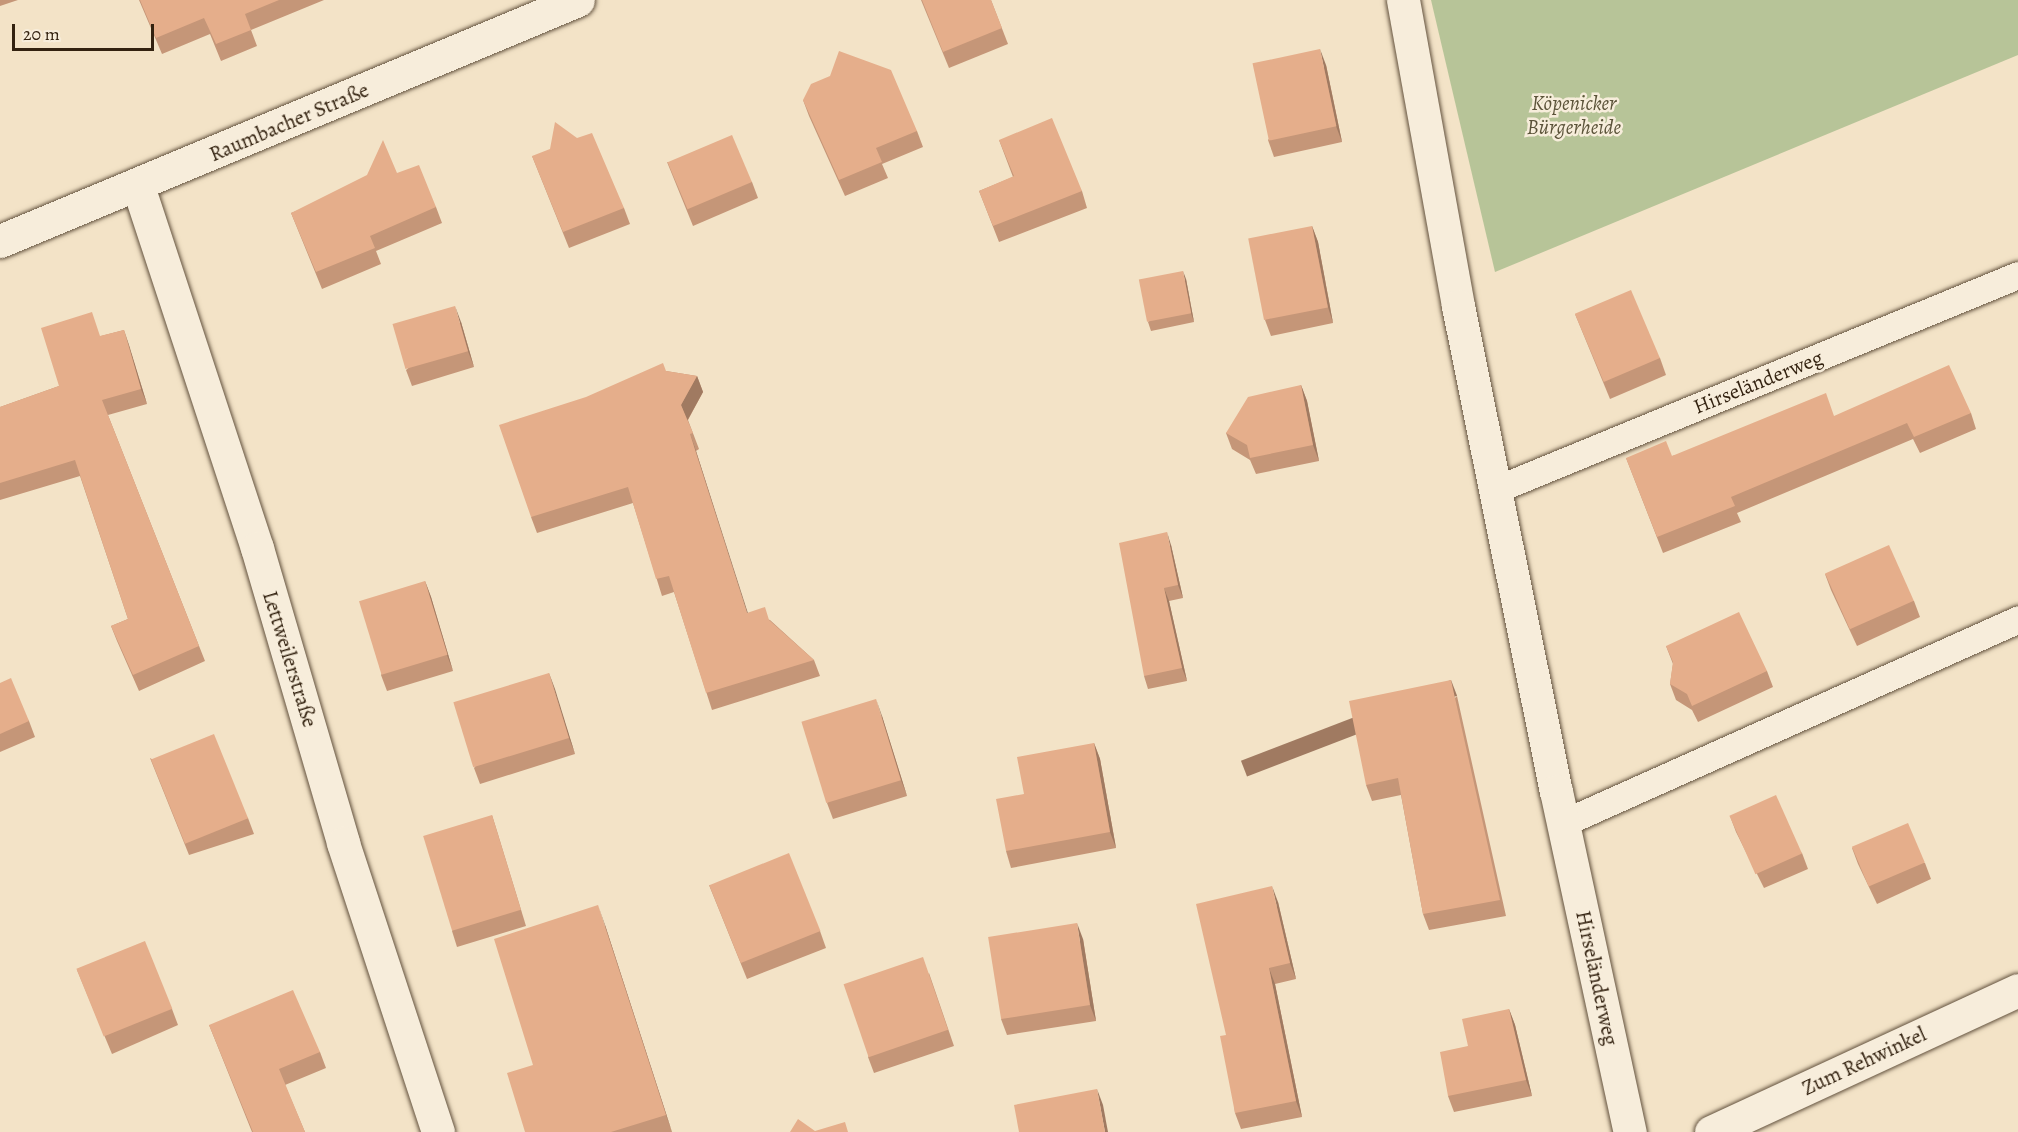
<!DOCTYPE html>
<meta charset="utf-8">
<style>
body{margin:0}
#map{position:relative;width:2018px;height:1132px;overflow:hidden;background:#f3e3c7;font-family:Alegreya,serif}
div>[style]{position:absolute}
.green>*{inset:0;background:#b7c498}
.roads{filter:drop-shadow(0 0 2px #63523e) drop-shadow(0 0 2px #63523e)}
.service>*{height:27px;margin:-13.5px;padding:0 13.5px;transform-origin:13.5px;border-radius:13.5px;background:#f7eddb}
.minor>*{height:33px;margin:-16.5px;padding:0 16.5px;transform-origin:16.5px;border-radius:16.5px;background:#f7eddb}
.wall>*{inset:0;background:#c59678}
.shaded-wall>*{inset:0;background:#a07a61;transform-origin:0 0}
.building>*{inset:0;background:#e5ae8b;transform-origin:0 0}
span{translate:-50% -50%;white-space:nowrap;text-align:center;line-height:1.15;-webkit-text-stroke:5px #f7eddb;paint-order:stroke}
.park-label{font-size:21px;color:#5b5339;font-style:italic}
.street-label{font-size:21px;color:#332210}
.scale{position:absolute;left:12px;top:24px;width:142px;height:27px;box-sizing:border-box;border:3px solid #332210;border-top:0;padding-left:8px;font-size:18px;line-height:21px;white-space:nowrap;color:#332210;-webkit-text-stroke:4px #f7eddb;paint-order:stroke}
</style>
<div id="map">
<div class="green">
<i style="clip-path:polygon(1431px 0,2018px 0,2018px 55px,1495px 272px)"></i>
</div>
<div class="roads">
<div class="service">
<i style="left:1497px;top:489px;width:563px;rotate:-22.33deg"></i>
<i style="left:1563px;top:823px;width:499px;rotate:-24.1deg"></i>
</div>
<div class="minor">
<i style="left:1403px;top:0;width:311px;rotate:79.8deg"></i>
<i style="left:1458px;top:306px;width:495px;rotate:78.6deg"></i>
<i style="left:1556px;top:791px;width:349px;rotate:77.8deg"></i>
<i style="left:138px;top:186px;width:381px;rotate:71.8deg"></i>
<i style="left:257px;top:548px;width:307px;rotate:73.7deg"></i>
<i style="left:343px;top:843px;width:304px;rotate:71.8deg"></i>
<i style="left:0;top:241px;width:626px;rotate:-22.63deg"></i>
<i style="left:1711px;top:1132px;width:338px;rotate:-24.8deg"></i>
</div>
</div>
<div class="wall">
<i style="clip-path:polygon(0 0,18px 0,0 6px)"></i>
<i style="clip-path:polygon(139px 0,324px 0,251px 30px,257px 46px,221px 61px,210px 34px,162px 54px)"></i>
<i style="clip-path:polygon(921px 0,991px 0,1008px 44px,949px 68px)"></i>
<i style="clip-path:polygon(1326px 65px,1342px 142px,1274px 157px,1268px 140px)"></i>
<i style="clip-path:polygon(803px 100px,917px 131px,923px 147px,882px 164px,888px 178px,845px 196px,809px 116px)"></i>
<i style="clip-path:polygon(999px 140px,1082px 191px,1087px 208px,999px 242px,979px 191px,1013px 177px)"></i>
<i style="clip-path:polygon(532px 156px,624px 208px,630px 224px,569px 248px)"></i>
<i style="clip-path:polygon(667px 162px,752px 182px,758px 198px,693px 226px)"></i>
<i style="clip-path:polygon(397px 173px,436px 207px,442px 223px,376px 251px,381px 264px,322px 289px,291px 213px)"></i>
<i style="clip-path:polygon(1312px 226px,1318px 242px,1333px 323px,1271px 336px,1265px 320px)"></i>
<i style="clip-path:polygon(1186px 279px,1194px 322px,1151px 331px,1148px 322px)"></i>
<i style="clip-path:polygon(1575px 314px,1660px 358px,1666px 375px,1610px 399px)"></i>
<i style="clip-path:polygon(461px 322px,474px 367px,412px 386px,406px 370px)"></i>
<i style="clip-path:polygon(124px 330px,147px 404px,108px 415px,205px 661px,139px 691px,117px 641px,111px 626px,128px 619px,80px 476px,0 500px,0 407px,59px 386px,101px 336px)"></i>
<i style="clip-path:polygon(666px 371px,697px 376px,703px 392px,688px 420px,699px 449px,696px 451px,747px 613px,770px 620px,814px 660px,820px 676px,712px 710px,674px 592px,662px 596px,633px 503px,537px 533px,531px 517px)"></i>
<i style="clip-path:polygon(1301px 385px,1307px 401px,1319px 461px,1256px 474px,1250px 460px,1232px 449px,1226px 433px)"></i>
<i style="clip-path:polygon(1971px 413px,1976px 429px,1920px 453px,1913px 439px,1737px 513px,1741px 522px,1663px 553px,1626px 458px,1672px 456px,1834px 416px)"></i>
<i style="clip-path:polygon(1171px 545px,1183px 598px,1169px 601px,1187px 681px,1148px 689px,1144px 676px)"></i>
<i style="clip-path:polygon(1825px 574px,1914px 601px,1920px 617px,1857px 646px,1831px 590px)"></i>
<i style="clip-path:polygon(425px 581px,431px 597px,453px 671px,387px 691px,381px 675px)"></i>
<i style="clip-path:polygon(1666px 646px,1767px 671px,1773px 687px,1698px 722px,1692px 710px,1676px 700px,1670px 684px,1673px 664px)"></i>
<i style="clip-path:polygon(549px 673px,575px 754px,480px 784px,474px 768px)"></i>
<i style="clip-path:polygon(0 683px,29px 721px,35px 737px,0 752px)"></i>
<i style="clip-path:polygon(1457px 696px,1506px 916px,1429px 930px,1423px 914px,1401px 795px,1372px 801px,1366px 785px)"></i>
<i style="clip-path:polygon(882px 716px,907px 796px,833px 819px,827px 803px)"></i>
<i style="clip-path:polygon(1094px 743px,1100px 759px,1116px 848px,1011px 868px,1006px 851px,1024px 794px)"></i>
<i style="clip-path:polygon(150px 758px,248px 818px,254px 834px,189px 855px)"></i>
<i style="clip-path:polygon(492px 815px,497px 831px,526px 926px,457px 947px,452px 931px)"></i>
<i style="clip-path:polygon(1730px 816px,1802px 853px,1808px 869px,1764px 888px,1736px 832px)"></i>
<i style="clip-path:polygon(1852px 848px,1925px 863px,1931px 879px,1877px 904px,1858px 864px)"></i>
<i style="clip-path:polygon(709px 885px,820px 931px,826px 948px,747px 979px)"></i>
<i style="clip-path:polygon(1278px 902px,1296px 979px,1275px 984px,1302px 1117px,1241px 1129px,1235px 1113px,1226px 1035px)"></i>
<i style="clip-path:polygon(605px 925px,672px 1132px,525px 1132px,533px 1065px)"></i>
<i style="clip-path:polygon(1083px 939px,1096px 1021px,1007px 1035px,1001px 1019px)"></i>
<i style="clip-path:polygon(77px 970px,172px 1009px,178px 1025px,112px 1054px)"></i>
<i style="clip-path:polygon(929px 973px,954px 1046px,874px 1073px,868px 1057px)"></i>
<i style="clip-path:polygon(1509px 1009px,1515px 1025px,1532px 1096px,1454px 1112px,1448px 1096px,1468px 1046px)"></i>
<i style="clip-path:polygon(209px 1025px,320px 1052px,326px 1068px,285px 1085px,305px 1132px,252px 1132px)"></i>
</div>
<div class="shaded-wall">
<i style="clip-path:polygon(1320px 49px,1326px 65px,1342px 142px,1336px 126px)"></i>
<i style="clip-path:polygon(1312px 226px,1318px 242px,1333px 323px,1328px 307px)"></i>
<i style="clip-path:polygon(1183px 271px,1186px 279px,1194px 322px,1191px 313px)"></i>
<i style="clip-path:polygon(455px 306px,461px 322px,474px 367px,468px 351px)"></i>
<i style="clip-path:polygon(124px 330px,129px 345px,147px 404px,141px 389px)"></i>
<i style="clip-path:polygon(697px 376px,703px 392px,687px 421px,681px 405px)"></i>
<i style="clip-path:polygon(1301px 385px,1307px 401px,1319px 461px,1313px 445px)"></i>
<i style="clip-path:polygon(690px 434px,696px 451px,753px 629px,747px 613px)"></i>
<i style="clip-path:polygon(1167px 532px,1171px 545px,1183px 598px,1178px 585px)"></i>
<i style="clip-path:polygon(425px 581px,431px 597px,453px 671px,447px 655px)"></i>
<i style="clip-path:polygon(1164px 588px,1169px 601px,1187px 681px,1182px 668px)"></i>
<i style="clip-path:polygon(549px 673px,555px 689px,575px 754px,569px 738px)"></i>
<i style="left:1451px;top:680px;width:17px;height:225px;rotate:69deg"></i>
<i style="clip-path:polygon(876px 699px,882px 716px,907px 796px,901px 780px)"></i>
<i style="clip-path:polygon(1094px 743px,1100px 759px,1116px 848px,1110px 832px)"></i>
<i style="clip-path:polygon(1272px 886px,1278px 902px,1296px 979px,1290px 963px)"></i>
<i style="clip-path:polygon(598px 905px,605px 925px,672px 1132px,666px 1115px)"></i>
<i style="clip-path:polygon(1077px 923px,1083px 939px,1096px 1021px,1090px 1005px)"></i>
<i style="clip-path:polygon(1269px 968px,1275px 984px,1302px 1117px,1296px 1101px)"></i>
<i style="clip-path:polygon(1509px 1009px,1515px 1025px,1532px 1096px,1526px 1080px)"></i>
<i style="clip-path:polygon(1097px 1089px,1103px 1105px,1108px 1132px,1105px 1132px)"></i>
</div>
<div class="building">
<i style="clip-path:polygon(140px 0,279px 0,245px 14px,251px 30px,216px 44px,204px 18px,156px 38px)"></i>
<i style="clip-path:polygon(922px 0,991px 0,1002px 28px,943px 52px)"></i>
<i style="left:1320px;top:49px;width:79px;height:69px;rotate:78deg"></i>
<i style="clip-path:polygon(839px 51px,891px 70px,917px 131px,876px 148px,882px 162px,839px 180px,803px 100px,811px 84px,830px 76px)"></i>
<i style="clip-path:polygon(1052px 118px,1082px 191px,993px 226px,979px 191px,1014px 176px,999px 140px)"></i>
<i style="clip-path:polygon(555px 122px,577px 138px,592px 133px,624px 208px,563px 232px,532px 156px,550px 149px)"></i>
<i style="left:732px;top:135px;width:51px;height:70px;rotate:67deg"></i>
<i style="clip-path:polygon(383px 140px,397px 173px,419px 165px,436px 207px,370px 236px,375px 248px,316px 272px,291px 213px,367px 175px)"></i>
<i style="left:1312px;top:226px;width:83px;height:65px;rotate:79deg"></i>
<i style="left:1183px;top:271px;width:43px;height:45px;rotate:79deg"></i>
<i style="left:1631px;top:290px;width:74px;height:61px;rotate:67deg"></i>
<i style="left:455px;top:306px;width:47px;height:65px;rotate:74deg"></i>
<i style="clip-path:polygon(92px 312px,100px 336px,124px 330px,141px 389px,102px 400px,199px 646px,133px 675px,111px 626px,128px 619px,75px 460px,0 483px,0 407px,59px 386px,41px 328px)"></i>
<i style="clip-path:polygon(663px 363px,666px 371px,697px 376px,681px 405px,693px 433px,690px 434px,747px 613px,765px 607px,769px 620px,814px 660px,706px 693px,669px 576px,656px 579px,628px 487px,531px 517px,499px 425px,586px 397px)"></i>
<i style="clip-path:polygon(1949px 365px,1971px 413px,1914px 437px,1907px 423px,1731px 497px,1735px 506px,1657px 537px,1626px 458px,1666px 441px,1672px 456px,1826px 393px,1834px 416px)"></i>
<i style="clip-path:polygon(1301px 385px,1313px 445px,1250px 458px,1247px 445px,1226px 433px,1248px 397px)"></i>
<i style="clip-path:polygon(1167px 532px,1178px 585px,1164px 588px,1182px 668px,1144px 676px,1119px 543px)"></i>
<i style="left:1889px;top:545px;width:61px;height:70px;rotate:66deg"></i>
<i style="left:425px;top:581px;width:77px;height:69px;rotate:73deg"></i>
<i style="clip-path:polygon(1739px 612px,1767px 671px,1692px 706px,1687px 694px,1670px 684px,1673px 662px,1666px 646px)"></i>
<i style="left:549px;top:673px;width:68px;height:100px;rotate:73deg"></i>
<i style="clip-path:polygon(11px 678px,29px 721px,0 734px,0 683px)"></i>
<i style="clip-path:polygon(1451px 680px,1500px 900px,1423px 914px,1398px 778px,1366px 785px,1349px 701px)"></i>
<i style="left:876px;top:699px;width:85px;height:78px;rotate:73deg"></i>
<i style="left:214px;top:734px;width:91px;height:68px;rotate:68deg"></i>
<i style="clip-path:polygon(1094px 743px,1110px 832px,1006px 851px,996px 799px,1024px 794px,1017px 757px)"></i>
<i style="left:1776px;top:795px;width:64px;height:51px;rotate:66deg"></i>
<i style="left:492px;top:815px;width:99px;height:72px;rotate:73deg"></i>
<i style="left:1908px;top:823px;width:43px;height:61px;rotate:67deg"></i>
<i style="left:789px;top:853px;width:84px;height:86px;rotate:68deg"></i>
<i style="clip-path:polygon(1272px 886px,1290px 963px,1269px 968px,1296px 1101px,1235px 1113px,1220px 1036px,1226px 1035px,1196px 904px)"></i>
<i style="clip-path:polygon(598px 905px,666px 1115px,611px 1132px,525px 1132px,507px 1073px,533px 1065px,494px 939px)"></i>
<i style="left:1077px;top:923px;width:83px;height:90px;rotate:81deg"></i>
<i style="left:145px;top:941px;width:73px;height:74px;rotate:68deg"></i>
<i style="left:923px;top:957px;width:77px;height:84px;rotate:71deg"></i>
<i style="clip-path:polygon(293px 990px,320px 1052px,279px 1069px,305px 1132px,253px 1132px,209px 1025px)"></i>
<i style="clip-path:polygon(1509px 1009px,1526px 1080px,1448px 1096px,1440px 1052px,1468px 1046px,1462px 1019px)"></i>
<i style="clip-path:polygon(1097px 1089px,1105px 1132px,1019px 1132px,1014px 1105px)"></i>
<i style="clip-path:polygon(798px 1119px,815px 1131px,845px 1122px,848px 1132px,790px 1132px)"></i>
</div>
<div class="park-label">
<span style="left:1574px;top:115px">Köpenicker<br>Bürgerheide</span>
</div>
<div class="street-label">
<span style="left:289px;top:122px;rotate:-23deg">Raumbacher Straße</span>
<span style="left:1758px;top:382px;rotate:-22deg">Hirseländerweg</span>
<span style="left:290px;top:659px;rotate:73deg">Lettweilerstraße</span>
<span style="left:1597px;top:978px;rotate:78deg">Hirseländerweg</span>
<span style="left:1864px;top:1061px;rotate:-25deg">Zum Rehwinkel</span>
</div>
<div class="scale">20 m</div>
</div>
